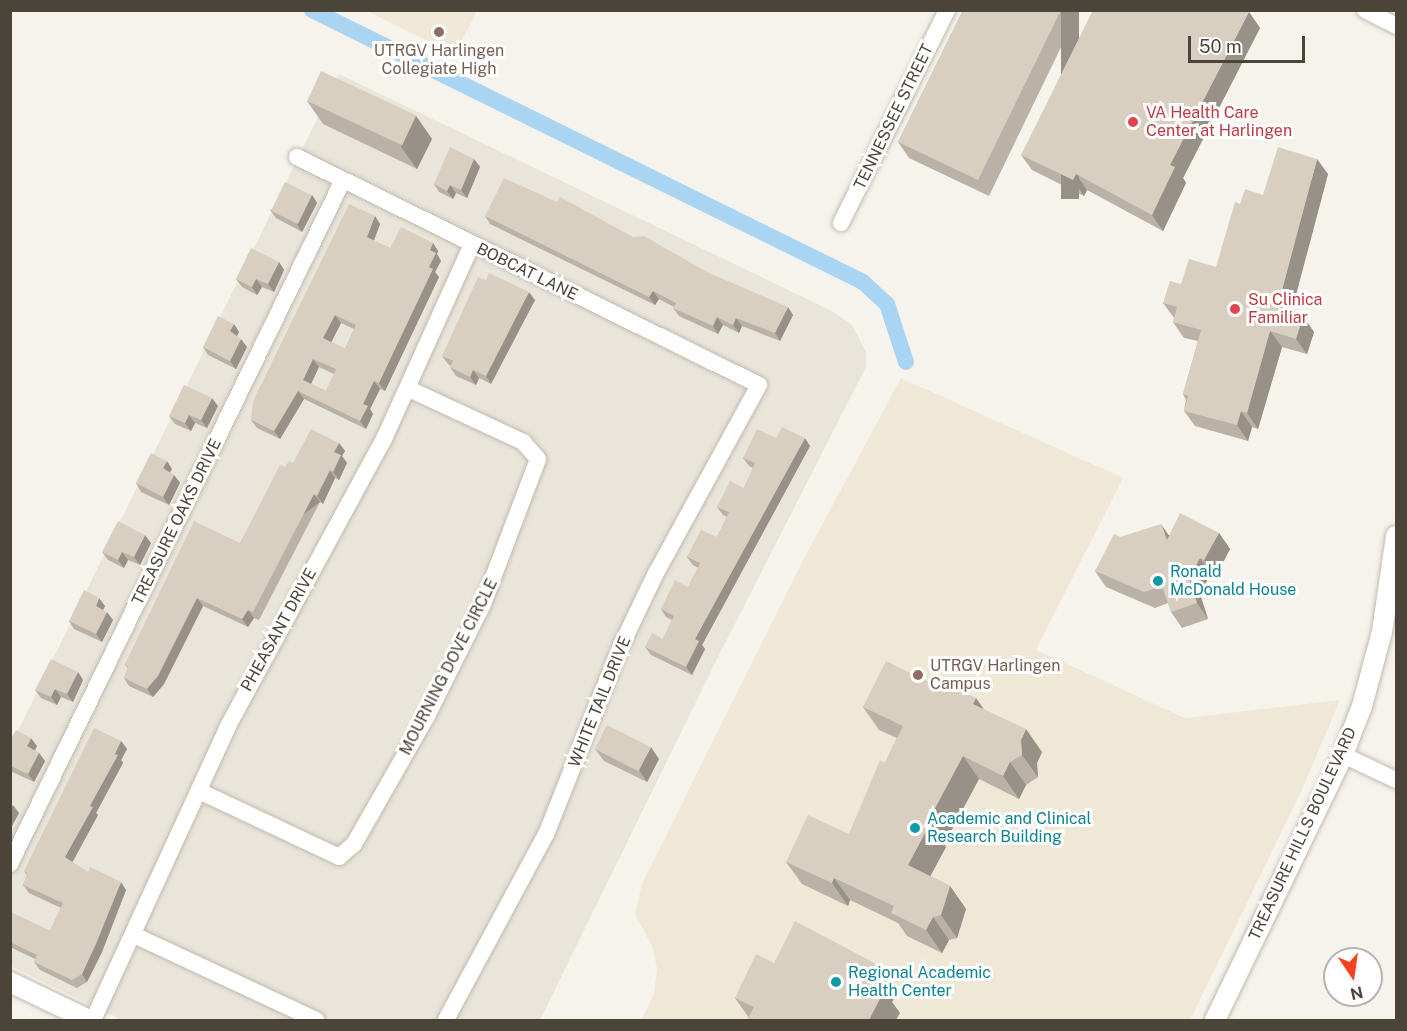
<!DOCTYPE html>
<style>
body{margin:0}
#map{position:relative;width:1407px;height:1031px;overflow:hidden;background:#f6f3ec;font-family:"Public Sans",sans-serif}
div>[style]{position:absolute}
.residential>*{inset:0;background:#eae5da}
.education>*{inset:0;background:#efe8d6}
.canal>*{height:16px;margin:-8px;padding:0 8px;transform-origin:8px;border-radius:8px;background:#a9d4f2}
.roads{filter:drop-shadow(0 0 2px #c2bbae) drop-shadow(0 0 2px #c2bbae)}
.minor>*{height:16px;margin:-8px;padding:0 8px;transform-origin:8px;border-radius:8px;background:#fff}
.tertiary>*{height:20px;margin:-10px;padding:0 10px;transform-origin:10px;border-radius:10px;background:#fff}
.wall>*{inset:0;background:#bab2a6}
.shaded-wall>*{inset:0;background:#979187;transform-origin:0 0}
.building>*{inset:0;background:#d8cfc1;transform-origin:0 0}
.dots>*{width:16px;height:16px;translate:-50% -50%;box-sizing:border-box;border:3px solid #fff;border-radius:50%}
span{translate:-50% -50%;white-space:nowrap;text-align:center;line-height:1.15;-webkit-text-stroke:6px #fff;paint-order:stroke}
.education-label{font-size:16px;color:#785e54}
.left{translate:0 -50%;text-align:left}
.health-label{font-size:16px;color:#be3a42}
.street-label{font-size:16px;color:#4b4439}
.culture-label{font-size:16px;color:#0d838f}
.frame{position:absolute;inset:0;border:12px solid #4b4439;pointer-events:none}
.north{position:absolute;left:1323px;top:947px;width:60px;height:60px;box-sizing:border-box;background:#fff;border:2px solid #b7b4b0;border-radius:50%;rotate:167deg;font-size:16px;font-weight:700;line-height:24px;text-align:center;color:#4b4439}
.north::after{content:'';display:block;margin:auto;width:21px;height:27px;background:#fc3f1d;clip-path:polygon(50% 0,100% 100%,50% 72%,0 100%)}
.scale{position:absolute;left:1188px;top:36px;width:117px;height:27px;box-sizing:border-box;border:3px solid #4b4439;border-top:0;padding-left:8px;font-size:18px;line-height:21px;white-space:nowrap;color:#4b4439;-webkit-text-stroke:4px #fff;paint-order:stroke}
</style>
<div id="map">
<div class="residential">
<i style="clip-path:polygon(339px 74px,832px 311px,852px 325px,866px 352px,866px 367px,717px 659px,540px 1020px,122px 1020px,11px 966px,10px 747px)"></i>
</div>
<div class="education">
<i style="clip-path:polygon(367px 11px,477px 11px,455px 54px)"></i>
<i style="clip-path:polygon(901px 378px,1123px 478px,1036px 650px,1185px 718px,1340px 700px,1301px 792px,1190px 1020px,641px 1020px,654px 994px,657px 969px,653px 948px,635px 914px,642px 884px,800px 566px)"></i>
</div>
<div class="canal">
<i style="left:312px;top:10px;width:614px;rotate:26.27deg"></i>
<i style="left:863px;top:282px;width:33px;rotate:43deg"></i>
<i style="left:887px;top:304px;width:61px;rotate:71.9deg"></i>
</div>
<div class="roads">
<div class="minor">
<i style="left:1365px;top:10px;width:35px;rotate:27deg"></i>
<i style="left:297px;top:157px;width:515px;rotate:26.27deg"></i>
<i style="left:759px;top:385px;width:214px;rotate:118.7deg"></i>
<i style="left:656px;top:573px;width:81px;rotate:115.6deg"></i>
<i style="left:621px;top:646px;width:202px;rotate:111.7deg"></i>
<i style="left:546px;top:834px;width:211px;rotate:118.3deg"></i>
<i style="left:841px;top:223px;width:238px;rotate:-63.5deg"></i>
<i style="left:1343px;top:755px;width:59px;rotate:25.3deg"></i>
<i style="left:199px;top:791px;width:155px;rotate:25.2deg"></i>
<i style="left:339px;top:857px;width:20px;rotate:-41deg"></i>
<i style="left:354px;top:844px;width:145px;rotate:-60.3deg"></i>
<i style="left:426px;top:718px;width:127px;rotate:-63.4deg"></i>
<i style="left:483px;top:604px;width:155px;rotate:-69.2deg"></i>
<i style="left:538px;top:459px;width:23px;rotate:-131deg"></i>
<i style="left:523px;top:442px;width:126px;rotate:-155.1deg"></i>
<i style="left:10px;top:864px;width:761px;rotate:-64.04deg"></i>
<i style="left:134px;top:935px;width:201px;rotate:25deg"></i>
<i style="left:93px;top:1020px;width:324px;rotate:-65.3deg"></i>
<i style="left:228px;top:726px;width:327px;rotate:-61.5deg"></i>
<i style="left:384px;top:439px;width:214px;rotate:-65.7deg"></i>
</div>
<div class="tertiary">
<i style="left:10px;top:982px;width:88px;rotate:25.7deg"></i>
<i style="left:1215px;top:1020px;width:294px;rotate:-64.2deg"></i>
<i style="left:1343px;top:755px;width:53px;rotate:-68.8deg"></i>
<i style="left:1362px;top:706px;width:77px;rotate:-74.9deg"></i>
<i style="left:1382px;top:632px;width:97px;rotate:-81.7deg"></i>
</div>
</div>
<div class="wall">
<i style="clip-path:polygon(963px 10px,1079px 10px,989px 196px,909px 158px,898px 142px)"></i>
<i style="clip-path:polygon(1249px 12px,1260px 28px,1183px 178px,1186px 183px,1163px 231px,1087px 190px,1084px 196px,1032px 170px,1021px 155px)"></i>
<i style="clip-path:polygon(307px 101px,416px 116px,432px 139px,417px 169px,323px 124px)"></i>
<i style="clip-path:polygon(474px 159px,480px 167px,467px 198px,456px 193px,453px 199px,439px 192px,434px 184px)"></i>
<i style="clip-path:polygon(1328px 174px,1291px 313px,1314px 332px,1307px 354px,1282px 347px,1258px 429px,1252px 427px,1248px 441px,1195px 426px,1184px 411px,1186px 400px,1183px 394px,1198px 341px,1184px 338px,1173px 322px,1174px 318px,1163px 303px,1181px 284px,1216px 267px,1263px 195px)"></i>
<i style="clip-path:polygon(312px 195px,317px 203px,302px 232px,276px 218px,270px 210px)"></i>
<i style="clip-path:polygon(evenodd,375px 216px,380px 224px,374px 241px,390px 248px,433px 243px,438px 251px,437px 254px,441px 261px,435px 272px,439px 277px,385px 391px,380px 389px,370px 409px,373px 414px,366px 429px,304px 399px,280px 439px,257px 428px,251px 420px,375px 216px,341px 323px,354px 329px,345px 349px,331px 342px,341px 323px,375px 216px,319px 367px,334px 374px,326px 391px,311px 384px,319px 367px)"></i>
<i style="clip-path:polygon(485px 216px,633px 237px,793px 315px,780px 341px,742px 326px,739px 333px,723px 325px,718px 334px,679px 316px,673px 308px,674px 307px,659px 299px,655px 305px,490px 224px)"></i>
<i style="clip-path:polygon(279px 262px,284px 270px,274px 292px,262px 287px,257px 295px,242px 287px,236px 279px)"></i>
<i style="clip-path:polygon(486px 280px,535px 300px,491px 384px,479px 378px,476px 385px,456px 376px,450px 367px,451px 366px,448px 364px,442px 356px)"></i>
<i style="clip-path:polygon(234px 324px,239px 332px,237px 336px,247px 347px,236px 369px,208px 355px,203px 347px)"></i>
<i style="clip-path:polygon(218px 406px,207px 428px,195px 423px,191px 431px,175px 424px,169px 416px)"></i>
<i style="clip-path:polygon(776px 438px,810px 446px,702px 645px,705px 649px,692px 675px,651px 655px,645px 647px,663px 639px,672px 620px,666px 617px,661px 609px,688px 587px,698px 568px,693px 565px,687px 557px,717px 537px,727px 517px,723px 515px,717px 507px,744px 488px,753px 468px,749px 466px,743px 458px)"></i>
<i style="clip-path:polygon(339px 443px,345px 451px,342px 456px,347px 463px,339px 480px,335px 478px,323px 504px,320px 502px,259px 620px,254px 618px,248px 627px,203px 606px,164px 684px,153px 697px,129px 686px,124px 678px,128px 668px,125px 664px,240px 543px,285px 467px,293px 463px)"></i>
<i style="clip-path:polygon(172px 469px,170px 473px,174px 475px,180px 483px,169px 505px,141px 492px,136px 483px)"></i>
<i style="clip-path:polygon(1219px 533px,1230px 549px,1216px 576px,1211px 573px,1200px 594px,1208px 619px,1182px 628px,1171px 612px,1168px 603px,1155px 608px,1106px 587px,1095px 571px,1120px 537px)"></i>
<i style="clip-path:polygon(151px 543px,140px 565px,128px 560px,124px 568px,108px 560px,102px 552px)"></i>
<i style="clip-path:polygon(105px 606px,103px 610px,113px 620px,102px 642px,74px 629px,69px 621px)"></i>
<i style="clip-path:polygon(83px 680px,73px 702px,61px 697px,57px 705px,41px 698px,35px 690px)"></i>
<i style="clip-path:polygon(937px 686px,976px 698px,983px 709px,1042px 752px,1037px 763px,1038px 777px,1026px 785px,1019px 799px,979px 779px,944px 844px,946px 847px,930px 876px,950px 886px,966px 909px,957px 938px,949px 940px,942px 953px,907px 936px,898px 923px,850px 900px,848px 906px,802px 884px,786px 862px,849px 834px,885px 763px,897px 738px,879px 730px,863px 707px)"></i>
<i style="clip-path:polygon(10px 740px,37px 746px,35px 750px,39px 753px,45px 761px,34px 782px,10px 771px)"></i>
<i style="clip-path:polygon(121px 741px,127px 749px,121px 760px,123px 763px,96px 813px,98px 815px,72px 862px,88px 872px,126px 890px,102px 952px,87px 982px,77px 988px,40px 970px,34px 962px,35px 959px,10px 947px,10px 912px,50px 931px,61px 908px,29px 893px,23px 885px,27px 875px,24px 871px)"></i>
<i style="clip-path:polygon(595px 749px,659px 759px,647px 782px,604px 761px)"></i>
<i style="clip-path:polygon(774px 963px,898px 990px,892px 1002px,900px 1013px,749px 1018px,735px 998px)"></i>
</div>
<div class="shaded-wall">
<i style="left:1061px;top:10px;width:18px;height:189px"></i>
<i style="clip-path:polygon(1249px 12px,1260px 28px,1183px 178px,1186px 183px,1163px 231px,1152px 215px,1170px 165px)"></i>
<i style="clip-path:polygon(416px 116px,432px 139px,417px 169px,401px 147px)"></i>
<i style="clip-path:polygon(474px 159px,480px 167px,467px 198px,461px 190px)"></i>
<i style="clip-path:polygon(1317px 159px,1328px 174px,1288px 325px,1277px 309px)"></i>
<i style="clip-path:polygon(1076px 174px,1087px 190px,1084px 196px,1073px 180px)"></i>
<i style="clip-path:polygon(450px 185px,456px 193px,453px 199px,447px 191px)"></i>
<i style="clip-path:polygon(312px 195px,317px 203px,302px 232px,297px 224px)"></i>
<i style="clip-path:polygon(375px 216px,380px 224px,372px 245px,367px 237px)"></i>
<i style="clip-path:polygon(433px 243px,438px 251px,437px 254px,441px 261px,435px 272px,439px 277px,385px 391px,379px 383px,429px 267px,430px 250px)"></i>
<i style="clip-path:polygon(279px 262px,284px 270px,274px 292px,268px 284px)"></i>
<i style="clip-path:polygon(256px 279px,262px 287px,257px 295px,252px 287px)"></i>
<i style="clip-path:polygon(653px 291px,659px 299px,655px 305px,649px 297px)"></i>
<i style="clip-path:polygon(529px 292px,535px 300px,491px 384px,486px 376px)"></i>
<i style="clip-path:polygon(788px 307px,793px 315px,780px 341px,775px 333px)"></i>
<i style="clip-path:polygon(335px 315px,341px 323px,329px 347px,323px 338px)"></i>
<i style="clip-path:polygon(1303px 316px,1314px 332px,1307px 354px,1296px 339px)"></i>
<i style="clip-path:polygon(717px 317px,723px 325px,718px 334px,713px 326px)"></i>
<i style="clip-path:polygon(736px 318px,742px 326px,739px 333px,733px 325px)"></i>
<i style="clip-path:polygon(234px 324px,239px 332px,235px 340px,230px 331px)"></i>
<i style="clip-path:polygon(1270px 331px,1282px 347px,1258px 429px,1247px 413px)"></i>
<i style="clip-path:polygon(241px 339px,247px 347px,236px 369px,230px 361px)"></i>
<i style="clip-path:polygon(313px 359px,319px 367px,309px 388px,303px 380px)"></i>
<i style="clip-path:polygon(473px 370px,479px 378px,476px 385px,470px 377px)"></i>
<i style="clip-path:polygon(374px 381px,380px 389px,370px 409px,373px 414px,366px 429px,360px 421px,363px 404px)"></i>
<i style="clip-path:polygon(298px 391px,304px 399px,280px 439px,274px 431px)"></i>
<i style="clip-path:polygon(212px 398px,218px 406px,207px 428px,201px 420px)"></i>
<i style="clip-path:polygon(1241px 411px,1252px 427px,1248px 441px,1237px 425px)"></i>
<i style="clip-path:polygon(189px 415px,195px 423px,191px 431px,185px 423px)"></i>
<i style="clip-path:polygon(805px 438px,810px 446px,702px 645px,705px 649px,692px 675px,686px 667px,695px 639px)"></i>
<i style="clip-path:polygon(339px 443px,345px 451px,342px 456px,347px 463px,339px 480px,333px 472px,334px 452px)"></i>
<i style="clip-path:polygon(167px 461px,172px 469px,168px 476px,163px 468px)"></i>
<i style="clip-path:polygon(330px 470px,335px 478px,323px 504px,317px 496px)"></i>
<i style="clip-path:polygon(174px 475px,180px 483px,169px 505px,163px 497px)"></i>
<i style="left:314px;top:494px;width:10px;height:133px;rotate:53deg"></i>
<i style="clip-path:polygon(1161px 524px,1172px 540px,1167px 540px)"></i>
<i style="clip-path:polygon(1219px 533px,1230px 549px,1216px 576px,1204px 560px)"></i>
<i style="clip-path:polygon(145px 535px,151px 543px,140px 565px,134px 557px)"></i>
<i style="clip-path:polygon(122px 552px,128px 560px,124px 568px,118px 560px)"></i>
<i style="clip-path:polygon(1200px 558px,1211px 573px,1200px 594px,1208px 619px,1197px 603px,1189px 578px)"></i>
<i style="clip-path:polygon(99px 598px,105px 606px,101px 614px,96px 606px)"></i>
<i style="clip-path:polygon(197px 598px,203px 606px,164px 684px,153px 697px,147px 689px)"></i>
<i style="clip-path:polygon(248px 610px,254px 618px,248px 627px,242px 619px)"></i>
<i style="clip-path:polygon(107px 612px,113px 620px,102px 642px,96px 634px)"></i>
<i style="clip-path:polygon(78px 672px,83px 680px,73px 702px,67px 694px)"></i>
<i style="clip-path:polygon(55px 689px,61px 697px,57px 705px,51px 697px)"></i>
<i style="clip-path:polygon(976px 698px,992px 721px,973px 704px)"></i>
<i style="clip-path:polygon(1026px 729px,1042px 752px,1037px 763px,1038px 777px,1022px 755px,1021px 740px)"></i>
<i style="clip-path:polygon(31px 738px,37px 746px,33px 754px,27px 746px)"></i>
<i style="clip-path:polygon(121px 741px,127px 749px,121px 760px,123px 763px,96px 813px,98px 815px,71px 865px,65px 857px)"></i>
<i style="clip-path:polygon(651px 747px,659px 759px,647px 782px,639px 770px)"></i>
<i style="clip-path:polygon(39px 753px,45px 761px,34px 782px,28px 774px)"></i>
<i style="clip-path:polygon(963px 756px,979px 779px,944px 844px,946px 847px,924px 888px,908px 865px,927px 823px)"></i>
<i style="clip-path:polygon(1010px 762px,1026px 785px,1019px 799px,1003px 776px)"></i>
<i style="clip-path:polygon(13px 805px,19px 813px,10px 830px,10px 810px)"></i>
<i style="clip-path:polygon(834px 878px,850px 900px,848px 906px,832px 883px)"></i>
<i style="clip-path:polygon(121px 882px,126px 890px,102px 952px,87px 982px,82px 974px)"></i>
<i style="clip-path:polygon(950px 886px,966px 909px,957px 938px,941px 915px)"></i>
<i style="clip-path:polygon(933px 917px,949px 940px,942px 953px,926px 930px)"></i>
<i style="clip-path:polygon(882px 967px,898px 990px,892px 1002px,900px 1013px,896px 1020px,869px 1020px,873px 986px)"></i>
</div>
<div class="building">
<i style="clip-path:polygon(963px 10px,1061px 10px,978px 180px,898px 142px)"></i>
<i style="clip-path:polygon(1093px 10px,1246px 10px,1249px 12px,1170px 165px,1175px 167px,1152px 215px,1076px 174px,1073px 180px,1021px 155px)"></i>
<i style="left:321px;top:71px;width:105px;height:33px;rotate:25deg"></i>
<i style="clip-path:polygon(450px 147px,474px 159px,461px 190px,450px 185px,447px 191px,434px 184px)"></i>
<i style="clip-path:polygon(1278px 147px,1317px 159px,1277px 309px,1303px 316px,1296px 339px,1270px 331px,1247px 413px,1241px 411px,1237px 425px,1184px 411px,1188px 396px,1183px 394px,1201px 330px,1173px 322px,1177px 307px,1163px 303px,1170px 281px,1181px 284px,1189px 259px,1216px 267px,1235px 202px,1240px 204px,1245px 189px,1263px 195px)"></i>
<i style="clip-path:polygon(504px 178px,557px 202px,560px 197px,633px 237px,644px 236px,707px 272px,788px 307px,775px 333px,736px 318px,733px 325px,717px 317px,713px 326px,673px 308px,676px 303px,653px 291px,649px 297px,485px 216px)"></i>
<i style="left:285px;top:182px;width:30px;height:32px;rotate:26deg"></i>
<i style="clip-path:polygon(evenodd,349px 204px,375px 216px,367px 237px,390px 248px,401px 227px,433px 243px,430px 250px,436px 253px,429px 267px,433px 269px,379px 383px,374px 381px,363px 404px,368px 406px,360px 421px,298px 391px,274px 431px,251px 420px,253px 401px,349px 204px,335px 315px,356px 325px,345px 349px,323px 338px,335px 315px,349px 204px,313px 359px,336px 369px,326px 391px,303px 380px,313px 359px)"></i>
<i style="clip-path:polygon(251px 248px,279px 262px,268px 284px,256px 279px,252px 287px,236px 279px)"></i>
<i style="clip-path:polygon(489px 273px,529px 292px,486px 376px,473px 370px,470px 377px,450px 367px,453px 361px,442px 356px,478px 277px,486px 280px)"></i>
<i style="clip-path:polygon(218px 316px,234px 324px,230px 331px,241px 339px,230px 361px,203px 347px)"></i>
<i style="clip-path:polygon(184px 385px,212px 398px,201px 420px,189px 415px,185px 423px,169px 416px)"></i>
<i style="clip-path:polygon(782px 427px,805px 438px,695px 639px,699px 641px,686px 667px,645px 647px,652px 633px,663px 639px,674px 616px,661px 609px,675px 580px,688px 587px,700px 563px,687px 557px,701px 530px,717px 537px,729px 512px,717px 507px,730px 481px,744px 488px,755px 463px,743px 458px,757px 429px,776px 438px)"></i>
<i style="clip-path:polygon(311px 429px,339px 443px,334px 452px,341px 455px,333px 472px,330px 470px,317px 496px,314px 494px,253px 612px,248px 610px,242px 619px,197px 598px,158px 676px,147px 689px,124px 678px,128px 666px,125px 664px,194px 521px,240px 543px,280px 465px,285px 467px,289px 461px,293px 463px)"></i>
<i style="clip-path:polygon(151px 453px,167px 461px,163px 468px,174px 475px,163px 497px,136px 483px)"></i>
<i style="clip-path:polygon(1180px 513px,1219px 533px,1204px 560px,1200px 558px,1189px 578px,1197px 603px,1171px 612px,1162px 586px,1144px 592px,1095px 571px,1114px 534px,1120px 537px,1161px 524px,1167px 540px)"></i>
<i style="clip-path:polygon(118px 521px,145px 535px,134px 557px,122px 552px,118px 560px,102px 552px)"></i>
<i style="clip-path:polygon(84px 590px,99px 598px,96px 606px,107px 612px,96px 634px,69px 621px)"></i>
<i style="clip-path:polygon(51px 659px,78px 672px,67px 694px,55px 689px,51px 697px,35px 690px)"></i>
<i style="clip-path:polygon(886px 661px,937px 686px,940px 680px,976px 698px,973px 704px,1026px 729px,1021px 740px,1022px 755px,1010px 762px,1003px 776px,963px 756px,927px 823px,930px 824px,908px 865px,950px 886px,941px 915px,933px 917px,926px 930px,891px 913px,894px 906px,834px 878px,832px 883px,786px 862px,808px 815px,849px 834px,880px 760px,885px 763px,903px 726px,863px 707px)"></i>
<i style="left:607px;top:725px;width:49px;height:27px;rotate:27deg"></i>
<i style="clip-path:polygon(94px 728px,121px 741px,115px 754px,118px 755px,90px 806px,93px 807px,65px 857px,88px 872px,90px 867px,121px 882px,96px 944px,82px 974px,72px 980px,34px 962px,37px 955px,10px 942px,10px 912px,50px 931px,63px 903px,23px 885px,27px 873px,24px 871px)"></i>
<i style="clip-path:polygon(16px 730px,31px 738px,27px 746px,39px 753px,28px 774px,10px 766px,10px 740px)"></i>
<i style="clip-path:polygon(795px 921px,882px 967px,873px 986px,884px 991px,869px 1020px,747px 1020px,754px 1007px,735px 998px,756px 954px,774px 963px)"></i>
</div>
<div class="dots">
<i style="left:439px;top:32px;background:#8d6e63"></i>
<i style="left:1133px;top:122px;background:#e0444e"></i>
<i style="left:1235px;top:309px;background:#e0444e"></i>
<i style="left:1158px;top:581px;background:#0f9aa8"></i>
<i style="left:918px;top:675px;background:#8d6e63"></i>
<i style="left:915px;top:828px;background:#0f9aa8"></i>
<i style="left:836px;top:982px;background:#0f9aa8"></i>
</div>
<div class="education-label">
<span style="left:439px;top:60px">UTRGV Harlingen<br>Collegiate High</span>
<span class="left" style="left:930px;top:675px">UTRGV Harlingen<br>Campus</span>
</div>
<div class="health-label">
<span class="left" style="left:1146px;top:122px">VA Health Care<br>Center at Harlingen</span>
<span class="left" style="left:1248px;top:309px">Su Clinica<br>Familiar</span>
</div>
<div class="street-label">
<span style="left:894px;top:117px;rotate:-64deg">TENNESSEE STREET</span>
<span style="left:527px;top:272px;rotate:26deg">BOBCAT LANE</span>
<span style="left:177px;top:522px;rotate:-64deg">TREASURE OAKS DRIVE</span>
<span style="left:279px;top:630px;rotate:-61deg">PHEASANT DRIVE</span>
<span style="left:449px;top:667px;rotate:-63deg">MOURNING DOVE CIRCLE</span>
<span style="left:600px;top:702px;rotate:-68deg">WHITE TAIL DRIVE</span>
<span style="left:1303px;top:834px;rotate:-65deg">TREASURE HILLS BOULEVARD</span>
</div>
<div class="culture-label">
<span class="left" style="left:1170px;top:581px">Ronald<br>McDonald House</span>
<span class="left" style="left:927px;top:828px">Academic and Clinical<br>Research Building</span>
<span class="left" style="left:848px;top:982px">Regional Academic<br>Health Center</span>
</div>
<div class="frame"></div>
<div class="north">N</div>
<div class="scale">50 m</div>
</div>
